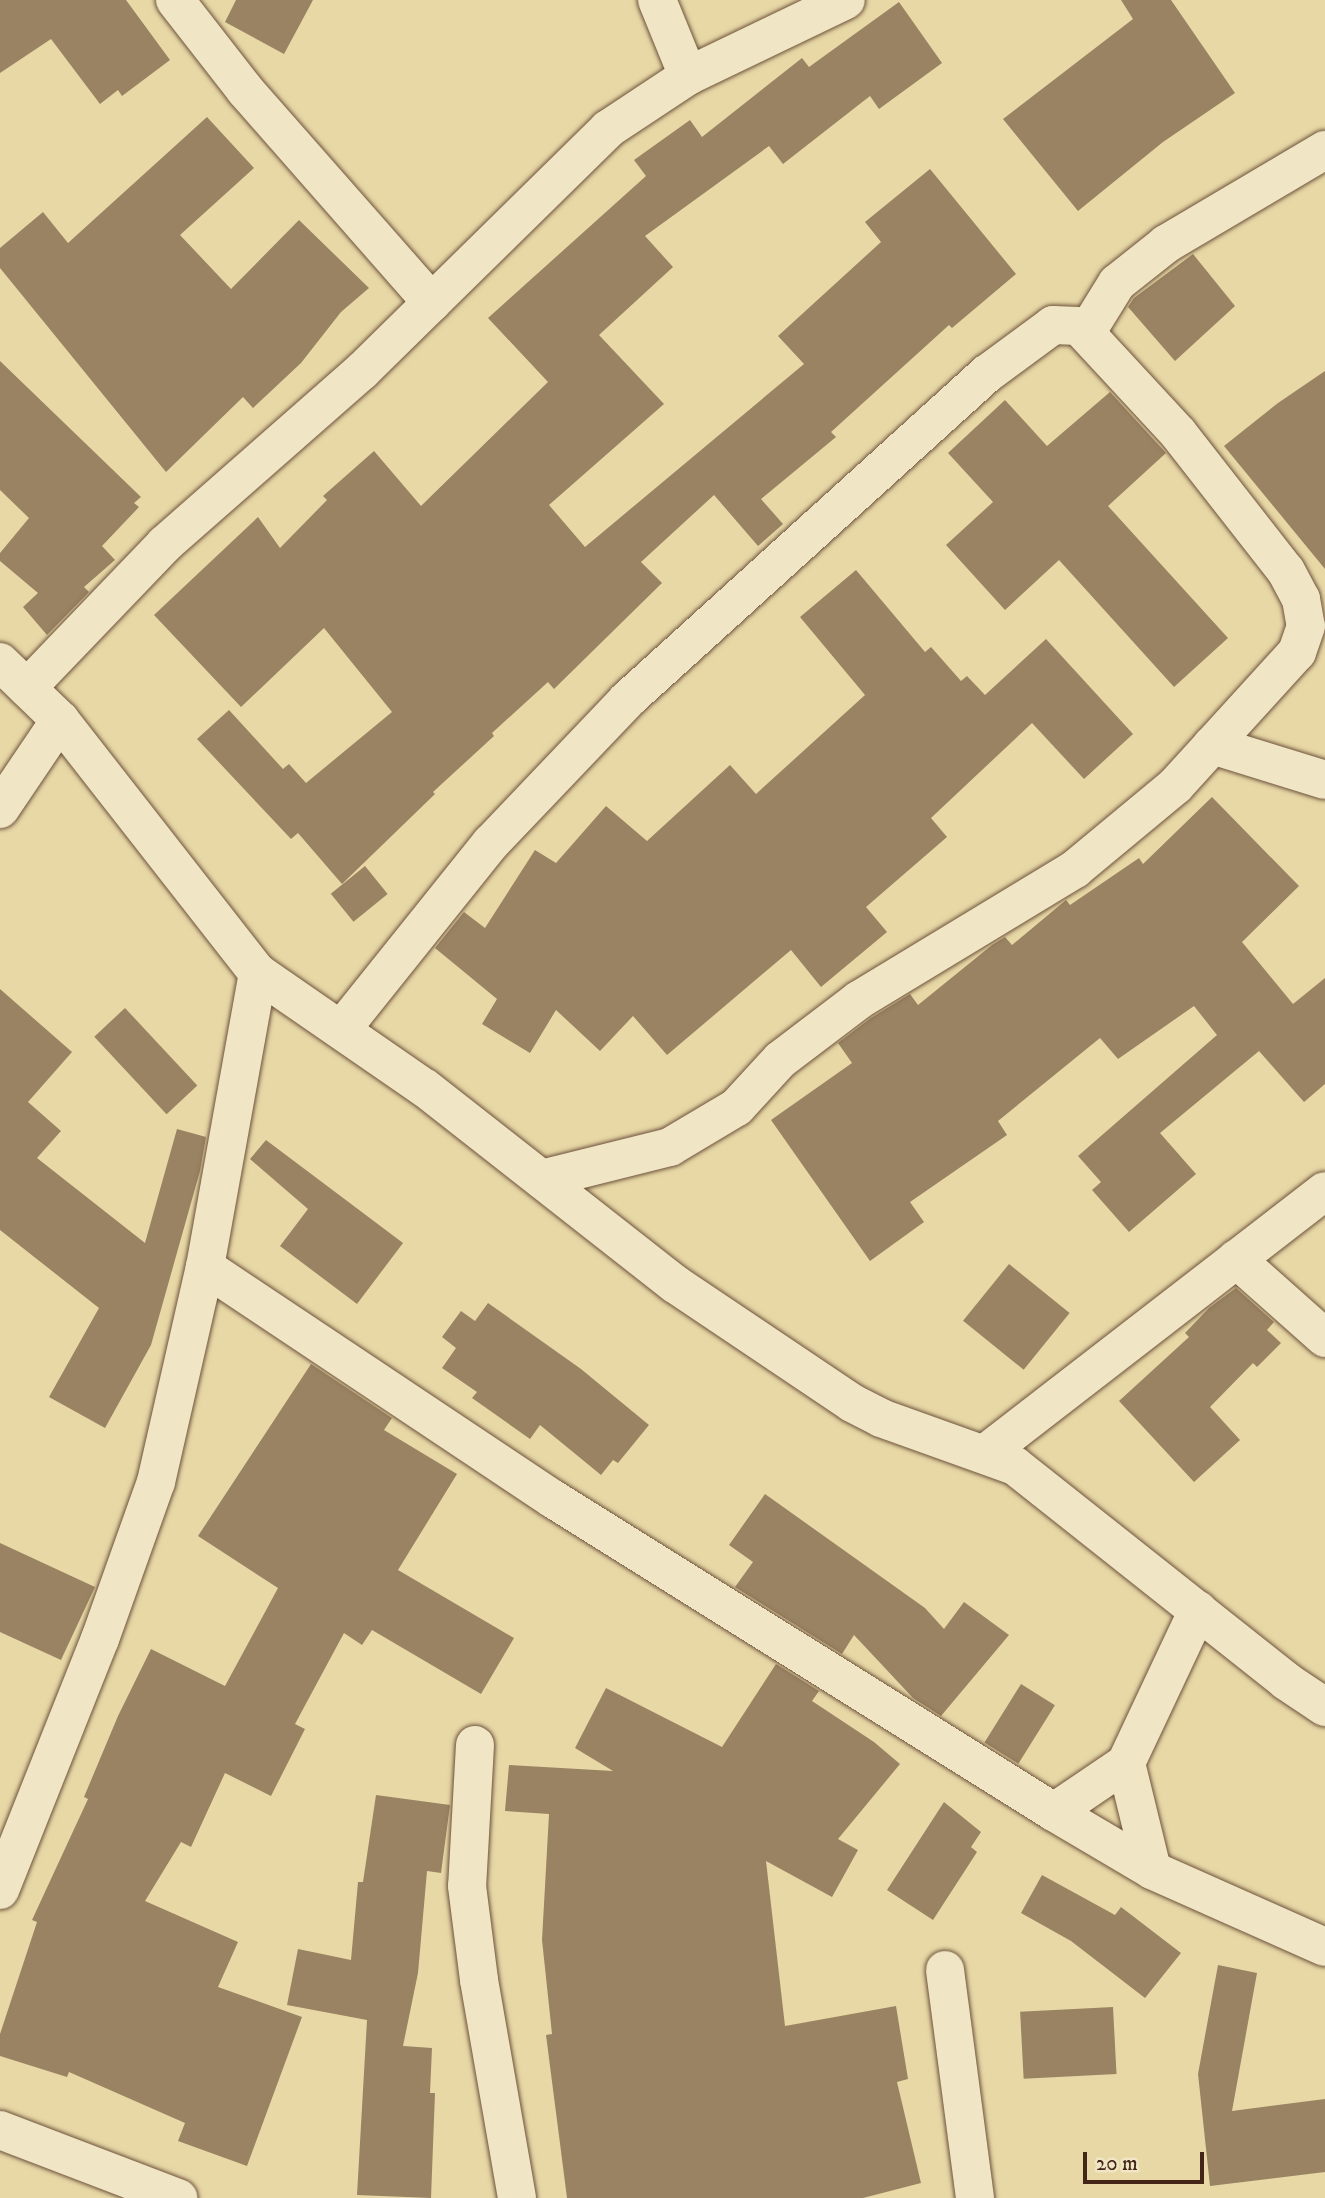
<!DOCTYPE html>
<style>
body{margin:0}
#map{position:relative;width:1325px;height:2198px;overflow:hidden;background:#e8d8a6;font-family:"IM FELL DW Pica",serif}
div>[style]{position:absolute}
.building>*{inset:0;background:#998362;transform-origin:0 0}
.roads{filter:drop-shadow(0 0 2px #6d523c) drop-shadow(0 0 2px #6d523c)}
.minor>*{height:38px;margin:-19px;padding:0 19px;transform-origin:19px;border-radius:19px;background:#f0e6c5}
span{translate:-50% -50%;white-space:nowrap;text-align:center;line-height:1.15;-webkit-text-stroke:7px #f0e6c5;paint-order:stroke}
.scale{position:absolute;left:1083px;top:2152px;width:121px;height:32px;box-sizing:border-box;border:4px solid #442618;border-top:0;padding-left:9px;font-size:21px;line-height:24px;white-space:nowrap;color:#442618;-webkit-text-stroke:5px #f0e6c5;paint-order:stroke}
</style>
<div id="map">
<div class="building">
<i style="clip-path:polygon(0 0,126px 0,170px 60px,122px 96px,118px 90px,100px 104px,51px 39px,0 73px)"></i>
<i style="clip-path:polygon(236px 0,313px 0,284px 54px,225px 22px)"></i>
<i style="clip-path:polygon(1121px 0,1171px 0,1235px 93px,1163px 142px,1078px 211px,1003px 119px,1133px 19px)"></i>
<i style="clip-path:polygon(899px 2px,942px 63px,879px 109px,870px 96px,783px 164px,769px 146px,645px 236px,673px 267px,599px 335px,664px 404px,549px 505px,585px 547px,804px 364px,778px 336px,881px 242px,865px 222px,930px 169px,1016px 274px,952px 328px,949px 325px,831px 432px,836px 437px,761px 499px,783px 524px,758px 546px,714px 495px,641px 562px,662px 583px,554px 689px,548px 682px,492px 733px,494px 736px,433px 792px,435px 794px,342px 884px,298px 833px,291px 839px,197px 739px,229px 710px,283px 769px,289px 764px,306px 783px,392px 712px,324px 628px,241px 707px,154px 615px,258px 517px,280px 548px,327px 500px,323px 496px,374px 451px,421px 506px,548px 382px,488px 318px,646px 176px,634px 160px,690px 120px,702px 137px,802px 58px,809px 67px)"></i>
<i style="clip-path:polygon(207px 117px,254px 168px,180px 235px,231px 289px,299px 220px,369px 288px,341px 312px,301px 363px,253px 408px,243px 397px,166px 472px,0 268px,0 248px,43px 212px,68px 243px)"></i>
<i style="clip-path:polygon(1193px 254px,1235px 306px,1175px 361px,1128px 307px,1134px 298px)"></i>
<i style="clip-path:polygon(0 361px,141px 497px,134px 503px,139px 507px,102px 546px,115px 560px,84px 587px,89px 592px,47px 635px,23px 607px,38px 593px,0 561px,0 553px,29px 518px,0 490px)"></i>
<i style="clip-path:polygon(1325px 371px,1325px 569px,1224px 446px,1278px 403px)"></i>
<i style="clip-path:polygon(1110px 392px,1166px 453px,1108px 506px,1228px 638px,1174px 687px,1059px 560px,1005px 610px,946px 545px,993px 502px,948px 453px,1005px 400px,1047px 446px)"></i>
<i style="clip-path:polygon(856px 570px,925px 652px,931px 647px,961px 681px,967px 676px,985px 695px,1046px 639px,1133px 734px,1084px 779px,1032px 723px,931px 818px,947px 837px,866px 907px,887px 932px,821px 987px,791px 950px,667px 1055px,633px 1016px,600px 1051px,556px 1010px,530px 1053px,482px 1024px,497px 999px,435px 948px,464px 912px,485px 928px,535px 850px,556px 863px,606px 806px,647px 841px,730px 765px,756px 794px,865px 695px,800px 617px)"></i>
<i style="clip-path:polygon(1212px 797px,1299px 886px,1242px 942px,1293px 1004px,1325px 978px,1325px 1084px,1304px 1102px,1259px 1051px,1160px 1133px,1196px 1174px,1129px 1232px,1092px 1190px,1101px 1182px,1078px 1156px,1217px 1035px,1194px 1006px,1118px 1059px,1100px 1038px,998px 1121px,1007px 1135px,910px 1202px,924px 1222px,870px 1261px,771px 1120px,852px 1063px,838px 1043px,871px 1018px,910px 994px,918px 1005px,992px 945px,1005px 937px,1012px 945px,1066px 900px,1070px 905px,1139px 858px,1143px 864px)"></i>
<i style="left:365px;top:866px;width:36px;height:44px;rotate:51deg"></i>
<i style="clip-path:polygon(0 989px,72px 1052px,28px 1102px,61px 1131px,37px 1158px,145px 1243px,177px 1129px,206px 1137px,200px 1171px,151px 1345px,105px 1428px,49px 1397px,99px 1308px,0 1230px)"></i>
<i style="left:125px;top:1008px;width:106px;height:42px;rotate:47deg"></i>
<i style="clip-path:polygon(266px 1140px,403px 1243px,357px 1304px,280px 1246px,308px 1209px,250px 1159px)"></i>
<i style="left:1009px;top:1264px;width:78px;height:73px;rotate:39deg"></i>
<i style="clip-path:polygon(1236px 1288px,1274px 1322px,1267px 1330px,1281px 1343px,1257px 1367px,1253px 1363px,1210px 1407px,1240px 1440px,1194px 1482px,1119px 1401px,1189px 1337px,1185px 1333px,1209px 1308px)"></i>
<i style="clip-path:polygon(488px 1303px,581px 1369px,649px 1425px,618px 1463px,613px 1460px,601px 1475px,540px 1425px,530px 1439px,472px 1398px,477px 1392px,442px 1368px,456px 1348px,442px 1337px,461px 1311px,475px 1321px)"></i>
<i style="clip-path:polygon(311px 1364px,392px 1418px,384px 1430px,457px 1474px,398px 1570px,514px 1638px,481px 1694px,372px 1630px,362px 1645px,344px 1633px,295px 1724px,305px 1729px,271px 1796px,225px 1773px,191px 1847px,181px 1842px,145px 1901px,238px 1942px,218px 1987px,302px 2017px,247px 2166px,178px 2141px,185px 2123px,69px 2072px,67px 2077px,0 2056px,0 2034px,37px 1922px,32px 1920px,88px 1799px,84px 1797px,118px 1716px,151px 1649px,225px 1686px,278px 1588px,198px 1536px)"></i>
<i style="clip-path:polygon(765px 1494px,925px 1608px,944px 1629px,964px 1602px,1009px 1635px,941px 1716px,913px 1698px,854px 1635px,842px 1654px,735px 1587px,753px 1562px,729px 1545px)"></i>
<i style="clip-path:polygon(0 1543px,95px 1587px,61px 1660px,0 1632px)"></i>
<i style="clip-path:polygon(776px 1664px,819px 1691px,812px 1701px,874px 1742px,900px 1764px,838px 1839px,858px 1850px,832px 1897px,766px 1861px,785px 2026px,896px 2006px,908px 2079px,897px 2082px,921px 2183px,863px 2198px,567px 2198px,546px 2035px,552px 2034px,542px 1940px,549px 1814px,505px 1811px,509px 1765px,613px 1771px,575px 1748px,606px 1688px,722px 1747px)"></i>
<i style="left:1021px;top:1684px;width:40px;height:69px;rotate:32deg"></i>
<i style="clip-path:polygon(376px 1795px,450px 1805px,441px 1873px,427px 1871px,418px 1973px,403px 2046px,432px 2048px,430px 2093px,435px 2093px,431px 2198px,357px 2195px,367px 2020px,287px 2005px,298px 1949px,351px 1960px,358px 1882px,363px 1882px)"></i>
<i style="clip-path:polygon(944px 1802px,981px 1832px,971px 1847px,977px 1852px,933px 1920px,887px 1890px)"></i>
<i style="clip-path:polygon(1042px 1875px,1115px 1915px,1121px 1907px,1181px 1953px,1145px 1998px,1071px 1941px,1021px 1913px)"></i>
<i style="clip-path:polygon(1218px 1965px,1257px 1973px,1232px 2111px,1325px 2099px,1325px 2172px,1210px 2186px,1198px 2074px)"></i>
<i style="left:1113px;top:2007px;width:67px;height:93px;rotate:87deg"></i>
</div>
<div class="roads">
<div class="minor">
<i style="left:175px;top:0;width:114px;rotate:52.1deg"></i>
<i style="left:245px;top:90px;width:283px;rotate:48.7deg"></i>
<i style="left:657px;top:0;width:82px;rotate:67.8deg"></i>
<i style="left:1086px;top:333px;width:59px;rotate:-58.2deg"></i>
<i style="left:1117px;top:283px;width:63px;rotate:-38.5deg"></i>
<i style="left:1166px;top:244px;width:185px;rotate:-30.6deg"></i>
<i style="left:0;top:662px;width:83px;rotate:44deg"></i>
<i style="left:60px;top:720px;width:321px;rotate:52deg"></i>
<i style="left:258px;top:973px;width:203px;rotate:34.6deg"></i>
<i style="left:425px;top:1088px;width:318px;rotate:38.1deg"></i>
<i style="left:675px;top:1284px;width:213px;rotate:33.9deg"></i>
<i style="left:852px;top:1403px;width:33px;rotate:27deg"></i>
<i style="left:881px;top:1418px;width:142px;rotate:19.7deg"></i>
<i style="left:1015px;top:1466px;width:346px;rotate:38.4deg"></i>
<i style="left:1286px;top:1681px;width:47px;rotate:33.7deg"></i>
<i style="left:27px;top:688px;width:199px;rotate:-46.2deg"></i>
<i style="left:165px;top:544px;width:262px;rotate:-41.3deg"></i>
<i style="left:362px;top:371px;width:345px;rotate:-44.5deg"></i>
<i style="left:608px;top:129px;width:96px;rotate:-33.5deg"></i>
<i style="left:688px;top:76px;width:175px;rotate:-25.7deg"></i>
<i style="left:1212px;top:745px;width:118px;rotate:17.2deg"></i>
<i style="left:0;top:809px;width:107px;rotate:-56deg"></i>
<i style="left:341px;top:1030px;width:240px;rotate:-51.3deg"></i>
<i style="left:491px;top:843px;width:197px;rotate:-46.4deg"></i>
<i style="left:627px;top:700px;width:487px;rotate:-42.2deg"></i>
<i style="left:988px;top:373px;width:81px;rotate:-36.4deg"></i>
<i style="left:1053px;top:325px;width:26px;rotate:2deg"></i>
<i style="left:1079px;top:326px;width:146px;rotate:47.2deg"></i>
<i style="left:1178px;top:433px;width:175px;rotate:52deg"></i>
<i style="left:1286px;top:571px;width:32px;rotate:62deg"></i>
<i style="left:1301px;top:599px;width:27px;rotate:80deg"></i>
<i style="left:1306px;top:626px;width:28px;rotate:109deg"></i>
<i style="left:1297px;top:652px;width:181px;rotate:132.3deg"></i>
<i style="left:1175px;top:786px;width:130px;rotate:140.3deg"></i>
<i style="left:1075px;top:869px;width:253px;rotate:148.8deg"></i>
<i style="left:859px;top:1000px;width:99px;rotate:142.8deg"></i>
<i style="left:780px;top:1060px;width:64px;rotate:132.5deg"></i>
<i style="left:737px;top:1107px;width:78px;rotate:149.2deg"></i>
<i style="left:670px;top:1147px;width:132px;rotate:166deg"></i>
<i style="left:1236px;top:1259px;width:119px;rotate:41.6deg"></i>
<i style="left:205px;top:1267px;width:418px;rotate:33.7deg"></i>
<i style="left:553px;top:1499px;width:591px;rotate:32deg"></i>
<i style="left:1054px;top:1812px;width:114px;rotate:30.6deg"></i>
<i style="left:1152px;top:1870px;width:189px;rotate:24deg"></i>
<i style="left:986px;top:1453px;width:428px;rotate:-37.7deg"></i>
<i style="left:475px;top:1745px;width:141px;rotate:93.2deg"></i>
<i style="left:467px;top:1886px;width:95px;rotate:82.7deg"></i>
<i style="left:479px;top:1980px;width:221px;rotate:80.1deg"></i>
<i style="left:1126px;top:1763px;width:110px;rotate:76.3deg"></i>
<i style="left:1054px;top:1812px;width:87px;rotate:-34.2deg"></i>
<i style="left:1126px;top:1763px;width:169px;rotate:-64.8deg"></i>
<i style="left:0;top:1890px;width:270px;rotate:-68.3deg"></i>
<i style="left:100px;top:1639px;width:167px;rotate:-70.4deg"></i>
<i style="left:156px;top:1482px;width:221px;rotate:-77.2deg"></i>
<i style="left:205px;top:1267px;width:299px;rotate:-79.8deg"></i>
<i style="left:945px;top:1970px;width:230px;rotate:82.5deg"></i>
<i style="left:0;top:2130px;width:191px;rotate:20.9deg"></i>
</div>
</div>
<div class="scale">20 m</div>
</div>
